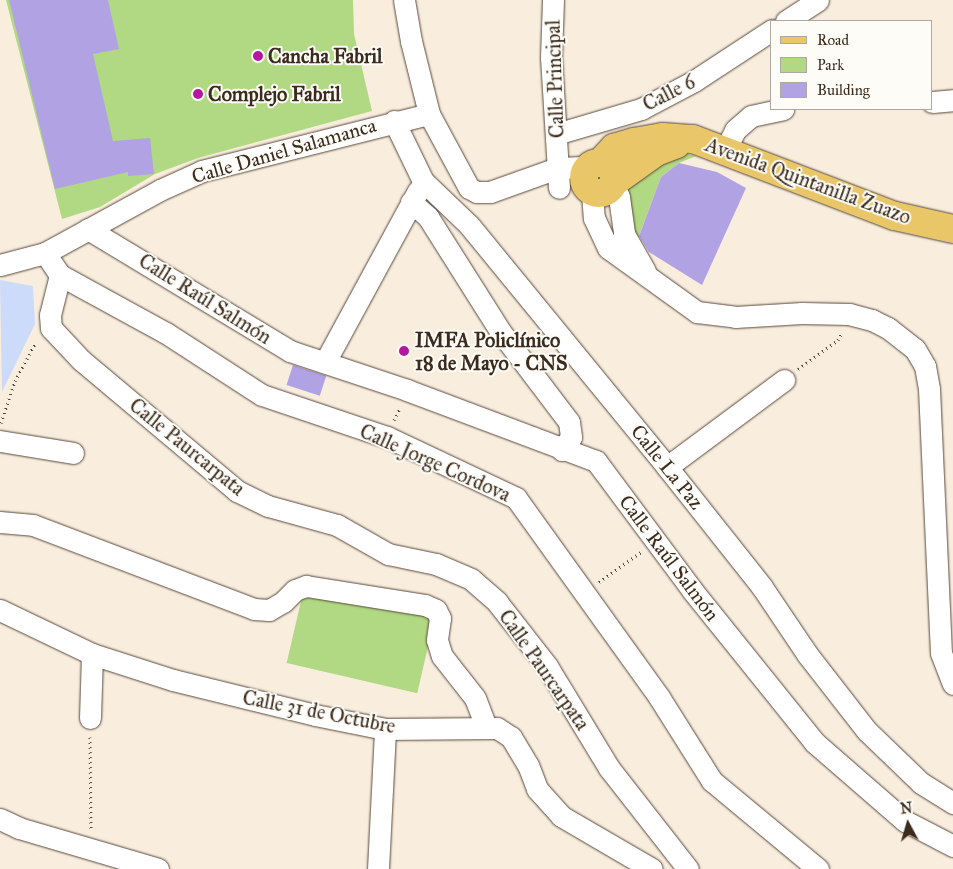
<!DOCTYPE html>
<meta charset="utf-8">
<style>
body{margin:0}
#map{position:relative;width:953px;height:869px;overflow:hidden;background:#f9eede;font-family:"IM FELL Great Primer",serif}
div>[style]{position:absolute}
.built>*{inset:0;background:#cddbfa}
.green>*{inset:0;background:#b1d882;transform-origin:0 0}
.building>*{inset:0;background:#b1a2e4;transform-origin:0 0}
.path>*{height:3px;margin-top:-1.5px;transform-origin:0;background:repeating-linear-gradient(90deg,#58473b 0 1px,transparent 0 5px)}
.roads{filter:drop-shadow(0 0 1px #58473b) drop-shadow(0 0 1px #58473b)}
.minor>*{height:21px;margin:-10.5px;padding:0 10.5px;transform-origin:10.5px;border-radius:10.5px;background:#fff}
.major>*{height:28px;margin:-14px;padding:0 14px;transform-origin:14px;border-radius:14px;background:#e9c769}
.major>.ring{margin:-14px;padding:0;box-sizing:content-box;background:none;border:28px solid #e9c769;border-radius:50%}
.dots>*{width:14px;height:14px;translate:-50% -50%;box-sizing:border-box;border:2px solid #fdfcf7;border-radius:50%}
span{translate:-50% -50%;white-space:nowrap;text-align:center;line-height:1.15;-webkit-text-stroke:4px #fdfcf7;paint-order:stroke}
.poi-label{font-size:20px;color:#3b2a1e;font-weight:700}
.left{translate:0 -50%;text-align:left}
.street-label{font-size:20px;color:#3b2a1e}
.legend{position:absolute;left:770px;top:20px;width:162px;height:90px;box-sizing:border-box;background:#fdfcf7;border:1px solid #afa8a0;margin:0;padding:6px 9px;list-style:none;font-size:15px;color:#3b2a1e}
.legend li{display:flex;align-items:center;gap:10px;height:25px}
.legend b{width:25px;border:1px solid #afa8a0}
.north{position:absolute;left:883px;top:799px;width:50px;height:50px;-webkit-text-stroke:4px #fdfcf7;paint-order:stroke;rotate:354deg;font-size:14px;font-weight:700;line-height:20px;text-align:center;color:#3b2a1e}
.north::after{content:'';display:block;margin:auto;width:18px;height:22px;background:#3b2a1e;clip-path:polygon(50% 0,100% 100%,50% 72%,0 100%)}
</style>
<div id="map">
<div class="built">
<i style="clip-path:polygon(0 280px,33px 286px,35px 324px,2px 392px)"></i>
</div>
<div class="green">
<i style="clip-path:polygon(6px 0,353px 0,354px 34px,372px 111px,198px 158px,155px 174px,100px 207px,62px 219px)"></i>
<i style="clip-path:polygon(670px 150px,696px 156px,679px 163px,661px 177px,637px 241px,623px 207px,625px 179px)"></i>
<i style="left:304px;top:588px;width:134px;height:77px;rotate:13deg"></i>
</div>
<div class="building">
<i style="clip-path:polygon(9px 0,108px 0,119px 49px,93px 54px,113px 141px,150px 138px,154px 174px,128px 176px,128px 172px,55px 189px)"></i>
<i style="clip-path:polygon(679px 163px,717px 172px,746px 188px,702px 285px,649px 252px,639px 236px,661px 177px)"></i>
<i style="left:293px;top:365px;width:35px;height:21px;rotate:18deg"></i>
</div>
<div class="path">
<i style="left:798px;top:369px;width:49px;rotate:-35.9deg"></i>
<i style="left:838px;top:340px;width:7px;rotate:-63deg"></i>
<i style="left:394px;top:420px;width:13px;rotate:-63deg"></i>
<i style="left:1px;top:423px;width:44px;rotate:-71.6deg"></i>
<i style="left:15px;top:381px;width:44px;rotate:-61.7deg"></i>
<i style="left:599px;top:582px;width:52px;rotate:-35.5deg"></i>
<i style="left:90px;top:737px;width:93px;rotate:89.4deg"></i>
</div>
<div class="roads">
<div class="minor">
<i style="left:404px;top:0;width:42px;rotate:80.3deg"></i>
<i style="left:411px;top:41px;width:75px;rotate:76.1deg"></i>
<i style="left:429px;top:114px;width:84px;rotate:61.6deg"></i>
<i style="left:469px;top:188px;width:9px;rotate:27deg"></i>
<i style="left:477px;top:192px;width:13px"></i>
<i style="left:490px;top:192px;width:71px;rotate:-19.7deg"></i>
<i style="left:557px;top:168px;width:33px;rotate:-2deg"></i>
<i style="left:553px;top:0;width:57px;rotate:92deg"></i>
<i style="left:551px;top:57px;width:131px;rotate:86.5deg"></i>
<i style="left:786px;top:21px;width:38px;rotate:-33deg"></i>
<i style="left:932px;top:102px;width:21px;rotate:-5deg"></i>
<i style="left:394px;top:121px;width:67px;rotate:64.2deg"></i>
<i style="left:423px;top:181px;width:64px;rotate:43.7deg"></i>
<i style="left:469px;top:225px;width:313px;rotate:50.7deg"></i>
<i style="left:667px;top:467px;width:153px;rotate:51.6deg"></i>
<i style="left:762px;top:587px;width:81px;rotate:56.1deg"></i>
<i style="left:807px;top:654px;width:98px;rotate:52.1deg"></i>
<i style="left:867px;top:731px;width:75px;rotate:43.9deg"></i>
<i style="left:921px;top:783px;width:38px;rotate:32deg"></i>
<i style="left:556px;top:134px;width:89px;rotate:-16.4deg"></i>
<i style="left:641px;top:109px;width:60px;rotate:-27.8deg"></i>
<i style="left:694px;top:81px;width:93px;rotate:-33.2deg"></i>
<i style="left:725px;top:150px;width:22px;rotate:-63deg"></i>
<i style="left:735px;top:130px;width:21px;rotate:-41deg"></i>
<i style="left:751px;top:116px;width:33px;rotate:-12deg"></i>
<i style="left:613px;top:185px;width:13px;rotate:63deg"></i>
<i style="left:619px;top:197px;width:37px;rotate:82deg"></i>
<i style="left:624px;top:234px;width:43px;rotate:60.4deg"></i>
<i style="left:592px;top:192px;width:26px;rotate:86deg"></i>
<i style="left:594px;top:218px;width:33px;rotate:65deg"></i>
<i style="left:608px;top:248px;width:110px;rotate:35.7deg"></i>
<i style="left:697px;top:312px;width:38px;rotate:7deg"></i>
<i style="left:735px;top:317px;width:67px;rotate:-3.4deg"></i>
<i style="left:802px;top:313px;width:47px;rotate:1.2deg"></i>
<i style="left:849px;top:314px;width:24px;rotate:15deg"></i>
<i style="left:872px;top:320px;width:18px;rotate:27deg"></i>
<i style="left:888px;top:328px;width:34px;rotate:38deg"></i>
<i style="left:915px;top:349px;width:20px;rotate:60deg"></i>
<i style="left:925px;top:366px;width:23px;rotate:80deg"></i>
<i style="left:929px;top:389px;width:264px;rotate:87.4deg"></i>
<i style="left:941px;top:653px;width:33px;rotate:69deg"></i>
<i style="left:411px;top:202px;width:23px;rotate:41deg"></i>
<i style="left:428px;top:217px;width:135px;rotate:57.7deg"></i>
<i style="left:500px;top:331px;width:114px;rotate:52.8deg"></i>
<i style="left:569px;top:422px;width:15px;rotate:82deg"></i>
<i style="left:571px;top:437px;width:16px;rotate:125deg"></i>
<i style="left:88px;top:229px;width:236px;rotate:31.1deg"></i>
<i style="left:290px;top:351px;width:123px;rotate:18.4deg"></i>
<i style="left:407px;top:390px;width:202px;rotate:20.6deg"></i>
<i style="left:596px;top:461px;width:161px;rotate:53.3deg"></i>
<i style="left:692px;top:590px;width:195px;rotate:51.2deg"></i>
<i style="left:814px;top:742px;width:121px;rotate:41deg"></i>
<i style="left:905px;top:821px;width:54px;rotate:27.5deg"></i>
<i style="left:45px;top:253px;width:27px;rotate:56deg"></i>
<i style="left:60px;top:275px;width:41px;rotate:104deg"></i>
<i style="left:50px;top:315px;width:13px;rotate:86deg"></i>
<i style="left:51px;top:328px;width:44px;rotate:46.8deg"></i>
<i style="left:81px;top:360px;width:204px;rotate:40deg"></i>
<i style="left:237px;top:491px;width:34px;rotate:26deg"></i>
<i style="left:268px;top:506px;width:72px;rotate:15.4deg"></i>
<i style="left:337px;top:525px;width:59px;rotate:29.6deg"></i>
<i style="left:388px;top:554px;width:49px;rotate:11.8deg"></i>
<i style="left:436px;top:564px;width:38px;rotate:23deg"></i>
<i style="left:471px;top:579px;width:35px;rotate:41deg"></i>
<i style="left:497px;top:602px;width:81px;rotate:52deg"></i>
<i style="left:547px;top:666px;width:119px;rotate:58.7deg"></i>
<i style="left:609px;top:768px;width:128px;rotate:52deg"></i>
<i style="left:0;top:265px;width:47px;rotate:-14.9deg"></i>
<i style="left:45px;top:253px;width:131px;rotate:-28.7deg"></i>
<i style="left:160px;top:190px;width:46px;rotate:-24.3deg"></i>
<i style="left:202px;top:171px;width:234px;rotate:-14.1deg"></i>
<i style="left:60px;top:275px;width:121px;rotate:28.7deg"></i>
<i style="left:166px;top:333px;width:114px;rotate:32.9deg"></i>
<i style="left:262px;top:395px;width:132px;rotate:18.6deg"></i>
<i style="left:387px;top:437px;width:143px;rotate:25.3deg"></i>
<i style="left:516px;top:498px;width:245px;rotate:54.3deg"></i>
<i style="left:659px;top:697px;width:99px;rotate:57.8deg"></i>
<i style="left:712px;top:781px;width:138px;rotate:39.7deg"></i>
<i style="left:325px;top:362px;width:195px;rotate:-61.5deg"></i>
<i style="left:0;top:441px;width:74px;rotate:9.3deg"></i>
<i style="left:667px;top:467px;width:146px;rotate:-36.6deg"></i>
<i style="left:0;top:522px;width:33px;rotate:5deg"></i>
<i style="left:33px;top:525px;width:236px;rotate:20.8deg"></i>
<i style="left:254px;top:609px;width:15px;rotate:4deg"></i>
<i style="left:269px;top:610px;width:16px;rotate:-30deg"></i>
<i style="left:283px;top:602px;width:17px;rotate:-45deg"></i>
<i style="left:295px;top:590px;width:12px;rotate:-20deg"></i>
<i style="left:306px;top:586px;width:121px;rotate:9.1deg"></i>
<i style="left:425px;top:605px;width:12px;rotate:24deg"></i>
<i style="left:436px;top:610px;width:9px;rotate:63deg"></i>
<i style="left:440px;top:618px;width:22px;rotate:98deg"></i>
<i style="left:437px;top:640px;width:17px;rotate:73deg"></i>
<i style="left:442px;top:656px;width:53px;rotate:51.8deg"></i>
<i style="left:475px;top:698px;width:31px;rotate:69deg"></i>
<i style="left:0;top:610px;width:102px;rotate:25.6deg"></i>
<i style="left:92px;top:654px;width:85px;rotate:17.8deg"></i>
<i style="left:173px;top:680px;width:146px;rotate:13.8deg"></i>
<i style="left:315px;top:715px;width:71px;rotate:11.3deg"></i>
<i style="left:385px;top:729px;width:112px;rotate:-0.5deg"></i>
<i style="left:497px;top:728px;width:17px;rotate:33deg"></i>
<i style="left:511px;top:737px;width:33px;rotate:59deg"></i>
<i style="left:528px;top:765px;width:26px;rotate:69deg"></i>
<i style="left:537px;top:789px;width:36px;rotate:48deg"></i>
<i style="left:561px;top:816px;width:105px;rotate:30.2deg"></i>
<i style="left:90px;top:718px;width:64px;rotate:-88.2deg"></i>
<i style="left:0;top:819px;width:21px;rotate:25deg"></i>
<i style="left:19px;top:828px;width:145px;rotate:16.4deg"></i>
<i style="left:378px;top:869px;width:140px;rotate:-87.1deg"></i>
</div>
<div class="major">
<i style="left:600px;top:163px;width:21px;rotate:-47deg"></i>
<i style="left:614px;top:148px;width:21px;rotate:-17deg"></i>
<i style="left:634px;top:142px;width:29px;rotate:-10deg"></i>
<i style="left:663px;top:137px;width:30px;rotate:4deg"></i>
<i style="left:693px;top:139px;width:216px;rotate:20.9deg"></i>
<i style="left:895px;top:216px;width:59px;rotate:12.6deg"></i>
<i class="ring" style="left:584px;top:163px;width:2px;height:2px"></i>
<i style="left:614px;top:182px;width:52px;rotate:-35.5deg"></i>
<i style="left:656px;top:152px;width:22px;rotate:-21deg"></i>
</div>
</div>
<div class="dots">
<i style="left:258px;top:56px;background:#b5179e"></i>
<i style="left:198px;top:94px;background:#b5179e"></i>
<i style="left:404px;top:351px;background:#b5179e"></i>
</div>
<div class="poi-label">
<span class="left" style="left:268px;top:56px">Cancha Fabril</span>
<span class="left" style="left:208px;top:94px">Complejo Fabril</span>
<span class="left" style="left:415px;top:352px">IMFA Policlínico<br>18 de Mayo - CNS</span>
</div>
<div class="street-label">
<span style="left:555px;top:79px;rotate:-92deg">Calle Principal</span>
<span style="left:669px;top:93px;rotate:-27deg">Calle 6</span>
<span style="left:284px;top:151px;rotate:-16deg">Calle Daniel Salamanca</span>
<span style="left:808px;top:181px;rotate:20deg">Avenida Quintanilla Zuazo</span>
<span style="left:205px;top:299px;rotate:32deg">Calle Raúl Salmón</span>
<span style="left:187px;top:447px;rotate:39deg">Calle Paurcarpata</span>
<span style="left:435px;top:463px;rotate:24deg">Calle Jorge Cordova</span>
<span style="left:667px;top:467px;rotate:51deg">Calle La Paz</span>
<span style="left:669px;top:558px;rotate:53deg">Calle Raúl Salmón</span>
<span style="left:544px;top:670px;rotate:55deg">Calle Paurcarpata</span>
<span style="left:319px;top:712px;rotate:11deg">Calle 31 de Octubre</span>
</div>
<ul class="legend">
<li><b style="height:6px;background:#e9c769"></b>Road</li>
<li><b style="height:14px;background:#b1d882"></b>Park</li>
<li><b style="height:14px;background:#b1a2e4"></b>Building</li>
</ul>
<div class="north">N</div>
</div>
